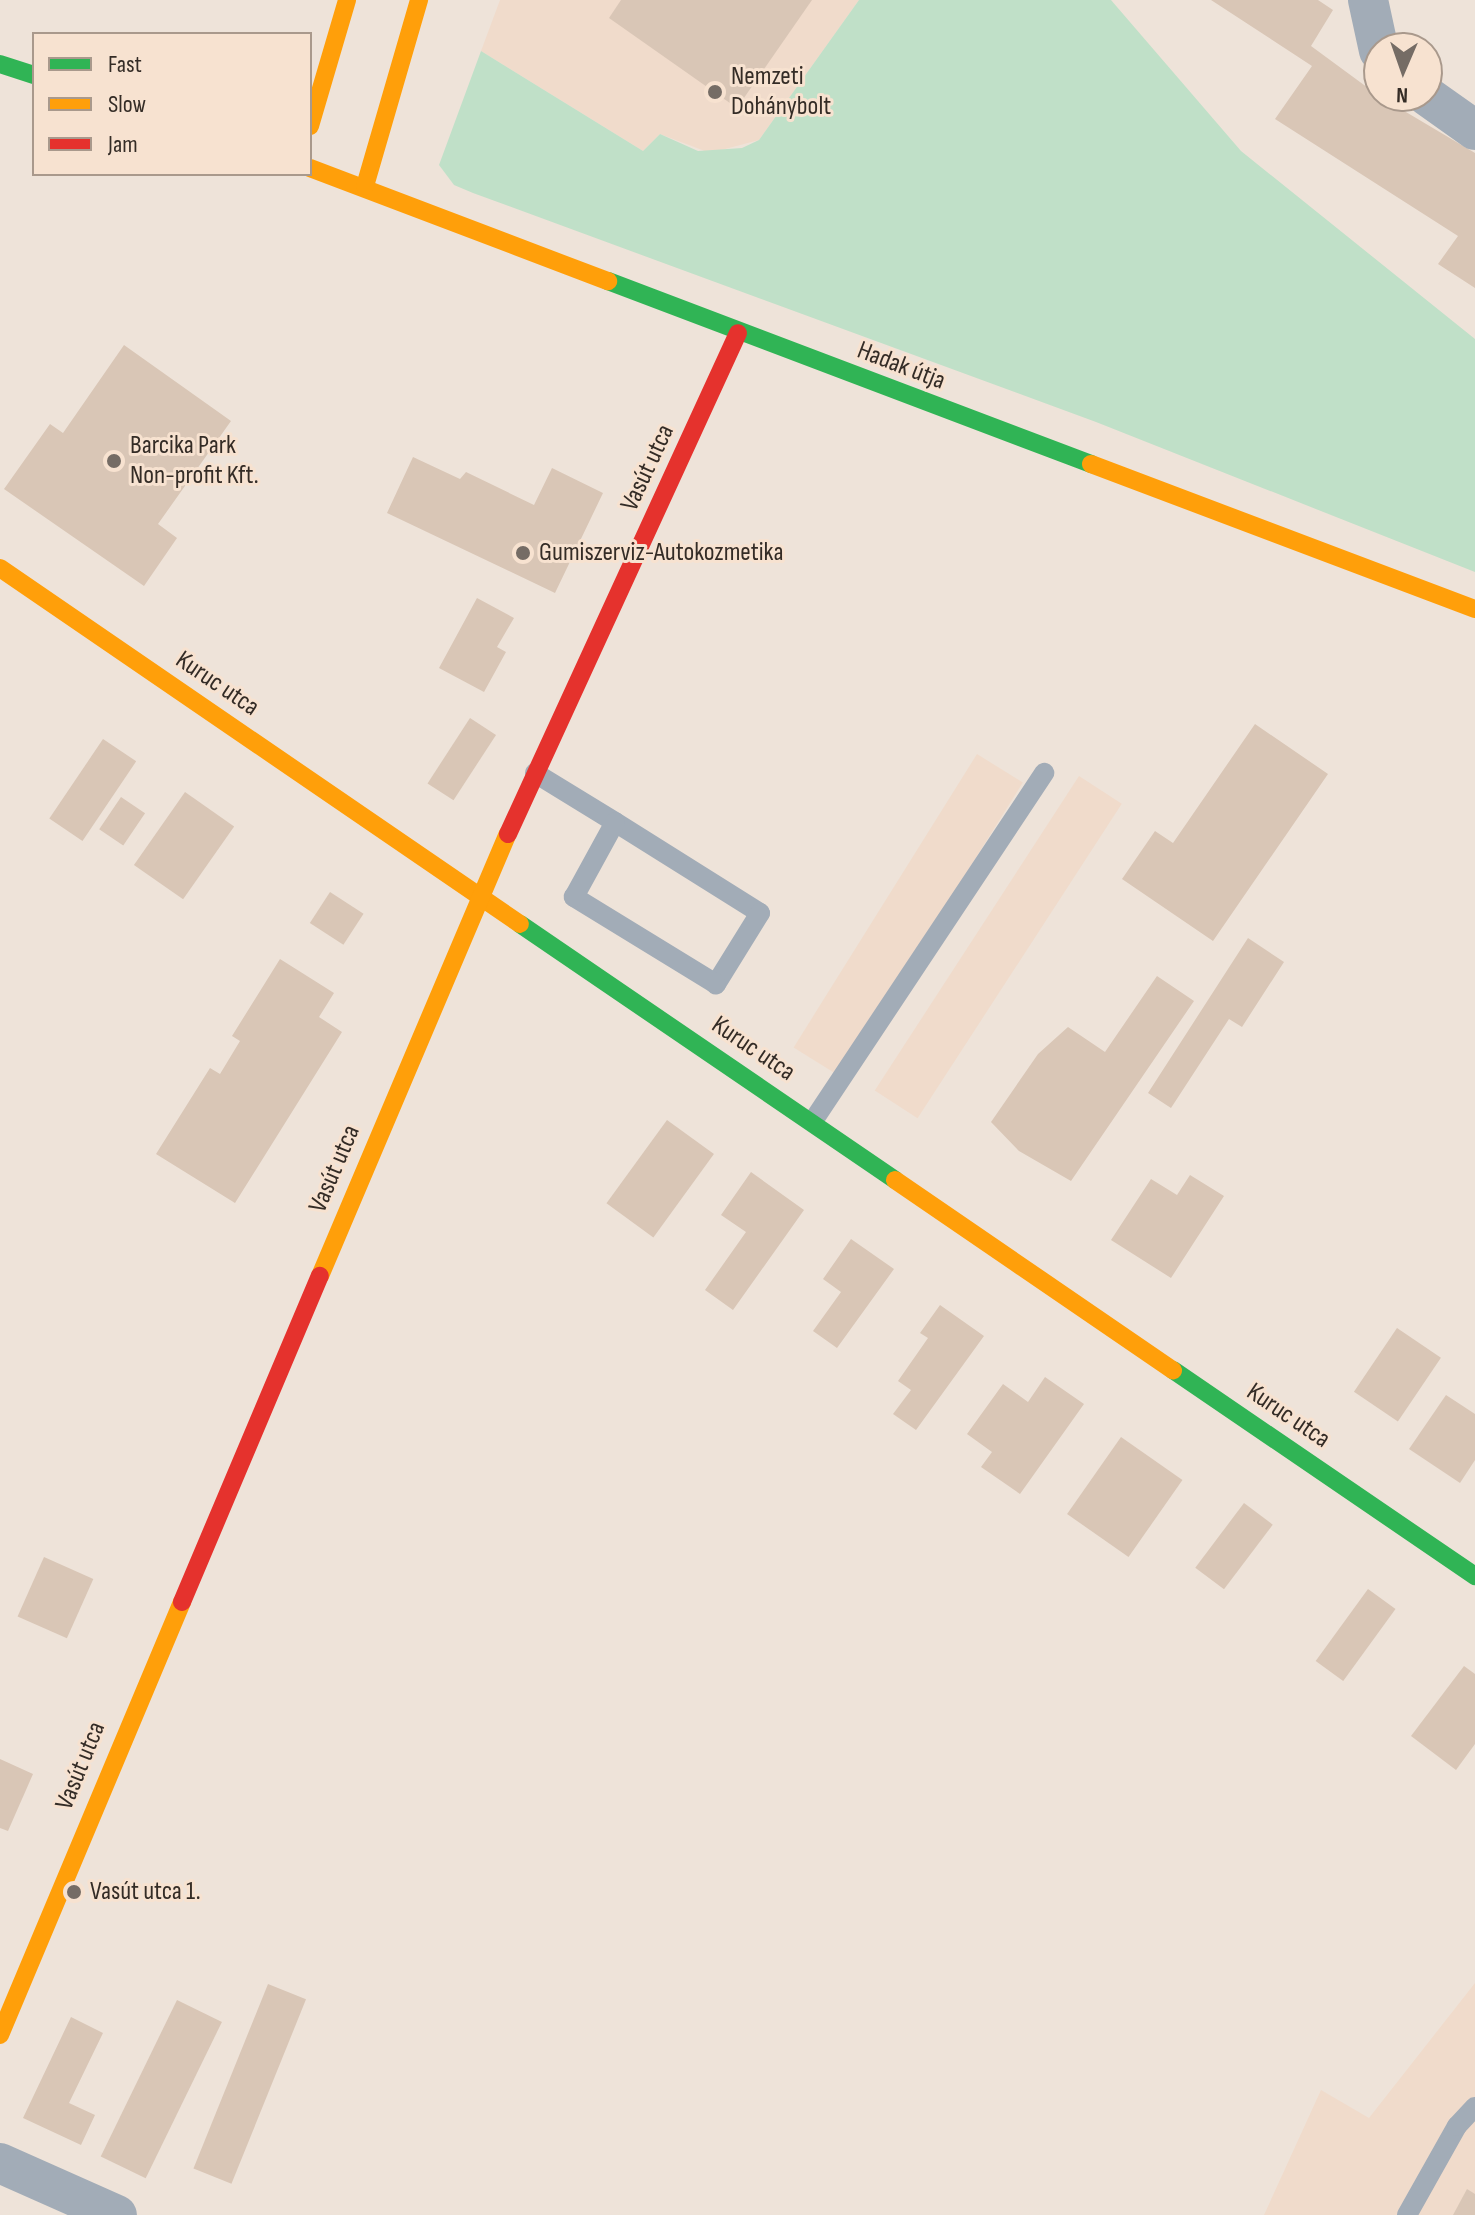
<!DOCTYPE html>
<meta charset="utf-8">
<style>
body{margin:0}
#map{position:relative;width:1475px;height:2215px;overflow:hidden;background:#eee3d9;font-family:"Sofia Sans Condensed",sans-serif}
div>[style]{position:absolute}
.built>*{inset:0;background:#f0dbcb;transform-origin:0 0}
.green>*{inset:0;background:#c0e0c8}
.building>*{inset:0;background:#d9c6b6;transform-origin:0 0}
.lane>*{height:20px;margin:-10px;padding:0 10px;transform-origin:10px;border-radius:10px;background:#a2acb7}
.street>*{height:40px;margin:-20px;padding:0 20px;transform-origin:20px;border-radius:20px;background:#a2acb7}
.fast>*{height:18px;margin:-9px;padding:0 9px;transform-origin:9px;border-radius:9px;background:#30b455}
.slow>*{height:18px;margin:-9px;padding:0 9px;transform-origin:9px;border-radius:9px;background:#ff9f0a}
.jam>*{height:18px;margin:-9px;padding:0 9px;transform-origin:9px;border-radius:9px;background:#e5322d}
.dots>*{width:22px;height:22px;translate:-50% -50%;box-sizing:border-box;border:4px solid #f7e2d0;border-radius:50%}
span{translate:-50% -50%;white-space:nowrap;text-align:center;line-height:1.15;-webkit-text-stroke:6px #f7e2d0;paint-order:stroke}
.poi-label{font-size:26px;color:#342c26}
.left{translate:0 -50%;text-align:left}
.street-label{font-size:26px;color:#342c26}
.legend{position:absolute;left:32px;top:32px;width:280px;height:144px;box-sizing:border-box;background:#f7e2d0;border:2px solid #a9998c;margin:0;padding:10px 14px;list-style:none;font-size:24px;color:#342c26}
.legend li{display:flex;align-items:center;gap:16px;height:40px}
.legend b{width:40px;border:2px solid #a9998c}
.north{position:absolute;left:1363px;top:32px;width:80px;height:80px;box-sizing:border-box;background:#f7e2d0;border:2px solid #a9998c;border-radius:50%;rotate:182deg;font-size:22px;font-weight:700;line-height:32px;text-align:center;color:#342c26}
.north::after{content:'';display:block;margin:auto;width:28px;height:36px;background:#756c65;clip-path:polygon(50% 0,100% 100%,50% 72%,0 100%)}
</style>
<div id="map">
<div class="built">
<i style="clip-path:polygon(500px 0,859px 0,759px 140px,710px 153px,660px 134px,643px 151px,481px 51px)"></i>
<i style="left:977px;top:754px;width:54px;height:346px;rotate:32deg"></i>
<i style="left:1079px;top:776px;width:51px;height:375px;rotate:33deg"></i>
<i style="clip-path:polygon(1475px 1983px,1475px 2215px,1264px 2215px,1321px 2090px,1369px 2118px)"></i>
</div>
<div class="green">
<i style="clip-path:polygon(859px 0,1111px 0,1241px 151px,1475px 339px,1475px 572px,1096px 422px,473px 193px,454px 185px,439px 165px,481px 51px,643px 151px,660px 134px,698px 151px,742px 148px,759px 140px)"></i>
</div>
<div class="building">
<i style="clip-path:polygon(621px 0,812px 0,737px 108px,609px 18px)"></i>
<i style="clip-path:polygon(1211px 0,1318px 0,1333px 10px,1311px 46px,1379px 96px,1475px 153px,1475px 288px,1438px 264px,1458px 236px,1275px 119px,1312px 66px)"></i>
<i style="clip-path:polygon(124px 345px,231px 421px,158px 524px,177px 538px,144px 586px,4px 489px,50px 424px,63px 433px)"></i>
<i style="clip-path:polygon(413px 457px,460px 479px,466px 472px,534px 505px,552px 468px,603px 493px,555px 593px,387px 513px)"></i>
<i style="clip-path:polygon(477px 598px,514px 618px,497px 647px,506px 652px,484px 692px,439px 668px)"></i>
<i style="left:470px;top:718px;width:31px;height:78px;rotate:33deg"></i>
<i style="clip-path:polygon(1255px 724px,1328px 774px,1213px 941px,1122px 879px,1155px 831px,1173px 843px)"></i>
<i style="left:103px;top:739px;width:40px;height:96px;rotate:34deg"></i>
<i style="left:185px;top:792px;width:60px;height:89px;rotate:35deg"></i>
<i style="left:121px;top:797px;width:29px;height:39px;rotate:34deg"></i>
<i style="left:330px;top:892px;width:40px;height:37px;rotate:33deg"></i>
<i style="clip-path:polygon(1248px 938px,1284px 962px,1242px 1027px,1229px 1019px,1171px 1108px,1148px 1093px)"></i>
<i style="clip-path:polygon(280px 959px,334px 993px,319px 1017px,342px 1032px,235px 1203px,156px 1154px,210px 1068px,220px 1074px,240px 1041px,232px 1036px)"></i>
<i style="clip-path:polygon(1157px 976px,1194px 1001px,1071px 1181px,1019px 1151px,991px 1122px,1038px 1054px,1068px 1027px,1105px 1052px)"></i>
<i style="left:667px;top:1120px;width:58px;height:103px;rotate:36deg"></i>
<i style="clip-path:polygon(751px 1172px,804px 1210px,733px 1310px,705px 1290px,746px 1232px,721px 1215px)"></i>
<i style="clip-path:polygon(1190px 1175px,1224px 1196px,1171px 1278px,1111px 1240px,1151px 1179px,1177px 1195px)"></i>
<i style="clip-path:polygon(851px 1239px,894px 1269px,837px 1348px,813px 1331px,841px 1292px,823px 1279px)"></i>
<i style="clip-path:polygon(940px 1305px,984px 1336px,916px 1430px,893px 1414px,911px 1390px,898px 1381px,928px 1338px,920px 1333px)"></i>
<i style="left:1397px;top:1328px;width:53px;height:77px;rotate:34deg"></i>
<i style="clip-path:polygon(1045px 1377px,1084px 1404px,1020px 1494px,981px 1467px,992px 1452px,967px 1434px,1003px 1384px,1028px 1402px)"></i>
<i style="clip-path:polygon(1446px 1395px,1475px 1414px,1475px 1460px,1460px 1483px,1409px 1449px)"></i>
<i style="left:1121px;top:1437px;width:75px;height:94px;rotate:35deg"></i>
<i style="left:1244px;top:1503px;width:36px;height:81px;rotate:37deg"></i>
<i style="left:44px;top:1557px;width:54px;height:65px;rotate:24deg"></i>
<i style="left:1368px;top:1589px;width:34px;height:89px;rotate:36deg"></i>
<i style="clip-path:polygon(1464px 1666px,1475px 1674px,1475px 1744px,1456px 1770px,1411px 1736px)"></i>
<i style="clip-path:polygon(0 1759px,33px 1774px,8px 1831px,0 1828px)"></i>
<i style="left:268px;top:1984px;width:41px;height:199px;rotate:22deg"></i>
<i style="left:177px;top:2000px;width:50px;height:174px;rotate:26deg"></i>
<i style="clip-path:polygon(71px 2017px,103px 2033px,69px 2103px,95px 2115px,81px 2145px,23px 2118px)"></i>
<i style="clip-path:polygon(1467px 2189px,1475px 2194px,1475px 2215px,1453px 2215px)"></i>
</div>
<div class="lane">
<i style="left:535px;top:773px;width:94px;rotate:31.5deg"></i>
<i style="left:615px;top:822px;width:171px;rotate:32.1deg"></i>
<i style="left:760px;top:913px;width:84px;rotate:121.8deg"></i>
<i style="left:716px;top:984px;width:167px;rotate:-148.5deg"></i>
<i style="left:574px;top:897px;width:85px;rotate:-61.3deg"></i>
<i style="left:813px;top:1121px;width:418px;rotate:-56.4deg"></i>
<i style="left:1407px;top:2215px;width:102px;rotate:-60.7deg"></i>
<i style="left:1457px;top:2126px;width:26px;rotate:-47deg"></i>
</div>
<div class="street">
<i style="left:1368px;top:0;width:52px;rotate:77.8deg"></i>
<i style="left:1427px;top:96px;width:59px;rotate:35.3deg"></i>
<i style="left:0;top:2163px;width:128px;rotate:24deg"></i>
</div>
<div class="fast">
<i style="left:0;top:64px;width:36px;rotate:18deg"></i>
<i style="left:608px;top:281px;width:517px;rotate:20.75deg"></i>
<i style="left:520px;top:924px;width:454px;rotate:34.3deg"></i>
<i style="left:1173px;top:1370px;width:366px;rotate:34.3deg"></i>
</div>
<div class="slow">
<i style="left:310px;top:126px;width:131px;rotate:-73.6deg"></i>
<i style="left:310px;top:168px;width:319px;rotate:20.8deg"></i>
<i style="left:365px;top:186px;width:194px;rotate:-73.8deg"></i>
<i style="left:1091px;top:464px;width:410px;rotate:20.7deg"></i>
<i style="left:0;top:568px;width:630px;rotate:34.4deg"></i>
<i style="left:895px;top:1180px;width:337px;rotate:34.4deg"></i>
<i style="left:320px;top:1276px;width:480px;rotate:-67deg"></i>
<i style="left:0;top:2035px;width:470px;rotate:-67.2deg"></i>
</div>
<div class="jam">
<i style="left:508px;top:834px;width:551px;rotate:-65.34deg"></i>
<i style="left:182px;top:1602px;width:354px;rotate:-67.1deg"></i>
</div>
<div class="dots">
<i style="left:715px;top:92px;background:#756c65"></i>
<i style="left:114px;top:461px;background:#756c65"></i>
<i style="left:523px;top:553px;background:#756c65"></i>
<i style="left:74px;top:1892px;background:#756c65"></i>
</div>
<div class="poi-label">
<span class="left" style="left:731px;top:92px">Nemzeti<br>Dohánybolt</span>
<span class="left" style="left:130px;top:461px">Barcika Park<br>Non-profit Kft.</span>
<span class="left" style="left:539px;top:553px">Gumiszerviz-Autokozmetika</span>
<span class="left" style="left:90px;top:1892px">Vasút utca 1.</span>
</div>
<div class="street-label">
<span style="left:901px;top:366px;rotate:21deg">Hadak útja</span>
<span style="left:648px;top:468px;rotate:-65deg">Vasút utca</span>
<span style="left:217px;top:684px;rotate:34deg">Kuruc utca</span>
<span style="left:753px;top:1049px;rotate:34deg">Kuruc utca</span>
<span style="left:335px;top:1169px;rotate:-67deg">Vasút utca</span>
<span style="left:1288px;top:1416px;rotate:34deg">Kuruc utca</span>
<span style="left:81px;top:1766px;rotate:-68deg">Vasút utca</span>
</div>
<ul class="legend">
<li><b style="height:10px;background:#30b455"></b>Fast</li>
<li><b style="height:10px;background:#ff9f0a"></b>Slow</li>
<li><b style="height:10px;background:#e5322d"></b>Jam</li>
</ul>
<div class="north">N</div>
</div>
